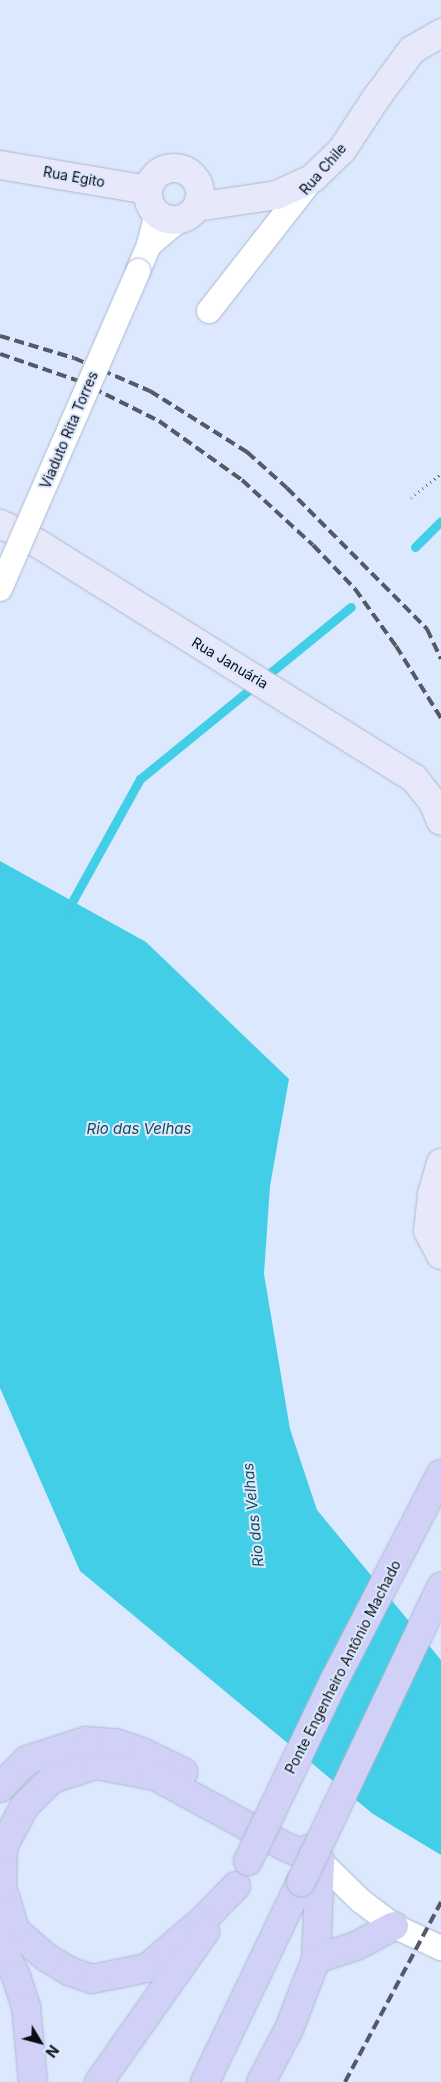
<!DOCTYPE html>
<meta charset="utf-8">
<style>
body{margin:0}
#map{position:relative;width:441px;height:2082px;overflow:hidden;background:#dbe8fd;font-family:Inter,sans-serif}
div>[style]{position:absolute}
.water>*{inset:0;background:#42cee6}
.stream>*{height:9px;margin:-4.5px;padding:0 4.5px;transform-origin:4.5px;border-radius:4.5px;background:#42cee6}
.path>*{height:3px;margin-top:-1.5px;transform-origin:0;background:repeating-linear-gradient(90deg,#707886 0 1px,transparent 0 5px)}
.roads{filter:drop-shadow(0 0 1px #acb8cd) drop-shadow(0 0 1px #acb8cd)}
.street>*{height:24px;margin:-12px;padding:0 12px;transform-origin:12px;border-radius:12px;background:#fff}
.secondary>*{height:28px;margin:-14px;padding:0 14px;transform-origin:14px;border-radius:14px;background:#e8e8fb}
.secondary>.ring{margin:-14px;padding:0;box-sizing:content-box;background:none;border:28px solid #e8e8fb;border-radius:50%}
.primary>*{height:28px;margin:-14px;padding:0 14px;transform-origin:14px;border-radius:14px;background:#d1d0f7}
.rail>*{height:4px;margin-top:-2px;transform-origin:0;background:repeating-linear-gradient(90deg,#535a66 0 10px,transparent 0 15px)}
.bridges{filter:drop-shadow(0 0 1px #acb8cd) drop-shadow(0 0 1px #acb8cd)}
.street-bridge>*{height:24px;margin:-12px;padding:0 12px;transform-origin:12px;border-radius:12px;background:#fff}
.primary-bridge>*{height:28px;margin:-14px;padding:0 14px;transform-origin:14px;border-radius:14px;background:#d1d0f7}
span{translate:-50% -50%;white-space:nowrap;text-align:center;line-height:1.15;-webkit-text-stroke:4px #dbe8fd;paint-order:stroke}
.street-label{font-size:14px;color:#090d14}
.water-label{font-size:15px;color:#134e58;font-style:italic}
.north{position:absolute;left:15px;top:2017px;width:50px;height:50px;-webkit-text-stroke:4px #dbe8fd;paint-order:stroke;rotate:127deg;font-size:14px;font-weight:700;line-height:20px;text-align:center;color:#090d14}
.north::after{content:'';display:block;margin:auto;width:18px;height:22px;background:#090d14;clip-path:polygon(50% 0,100% 100%,50% 72%,0 100%)}
</style>
<div id="map">
<div class="water">
<i style="clip-path:polygon(0 861px,146px 942px,289px 1079px,270px 1186px,264px 1274px,290px 1429px,317px 1510px,441px 1660px,441px 1855px,373px 1814px,80px 1571px,0 1388px)"></i>
</div>
<div class="stream">
<i style="left:415px;top:547px;width:37px;rotate:-45deg"></i>
<i style="left:67px;top:911px;width:151px;rotate:-61.1deg"></i>
<i style="left:140px;top:779px;width:272px;rotate:-39.2deg"></i>
</div>
<div class="path">
<i style="left:411px;top:498px;width:38px;rotate:-39deg"></i>
</div>
<div class="roads">
<div class="street">
<i style="left:149px;top:245px;width:39px;rotate:-40deg"></i>
<i style="left:138px;top:271px;width:28px;rotate:-67deg"></i>
<i style="left:149px;top:245px;width:32px;rotate:-76deg"></i>
<i style="left:209px;top:311px;width:169px;rotate:-52deg"></i>
<i style="left:320px;top:1861px;width:57px;rotate:44.3deg"></i>
<i style="left:361px;top:1901px;width:41px;rotate:37.1deg"></i>
<i style="left:394px;top:1926px;width:52px;rotate:25.1deg"></i>
</div>
<div class="secondary">
<i style="left:0;top:165px;width:150px;rotate:9.6deg"></i>
<i class="ring" style="left:148px;top:168px;width:24px;height:24px"></i>
<i style="left:197px;top:207px;width:81px;rotate:-8.5deg"></i>
<i style="left:277px;top:195px;width:40px;rotate:-25deg"></i>
<i style="left:313px;top:178px;width:40px;rotate:-44deg"></i>
<i style="left:342px;top:150px;width:64px;rotate:-56.6deg"></i>
<i style="left:377px;top:97px;width:59px;rotate:-53.3deg"></i>
<i style="left:412px;top:50px;width:34px;rotate:-30deg"></i>
<i style="left:0;top:524px;width:29px;rotate:25deg"></i>
<i style="left:26px;top:536px;width:457px;rotate:32deg"></i>
<i style="left:414px;top:778px;width:33px;rotate:52deg"></i>
<i style="left:434px;top:804px;width:18px;rotate:68deg"></i>
<i style="left:441px;top:1163px;width:32px;rotate:106deg"></i>
<i style="left:432px;top:1194px;width:37px;rotate:96deg"></i>
<i style="left:428px;top:1231px;width:27px;rotate:62deg"></i>
</div>
<div class="primary">
<i style="left:0;top:1788px;width:39px;rotate:-46deg"></i>
<i style="left:27px;top:1760px;width:62px;rotate:-17.9deg"></i>
<i style="left:86px;top:1741px;width:30px;rotate:4deg"></i>
<i style="left:116px;top:1743px;width:28px;rotate:19deg"></i>
<i style="left:142px;top:1752px;width:46px;rotate:26deg"></i>
<i style="left:308px;top:1849px;width:17px;rotate:45deg"></i>
<i style="left:320px;top:1861px;width:98px;rotate:92.3deg"></i>
<i style="left:236px;top:1886px;width:47px;rotate:134.1deg"></i>
<i style="left:203px;top:1920px;width:74px;rotate:139.4deg"></i>
<i style="left:147px;top:1968px;width:56px;rotate:168.7deg"></i>
<i style="left:92px;top:1979px;width:24px;rotate:-161deg"></i>
<i style="left:69px;top:1971px;width:26px;rotate:-149deg"></i>
<i style="left:47px;top:1958px;width:43px;rotate:-138.8deg"></i>
<i style="left:15px;top:1930px;width:45px;rotate:-106.8deg"></i>
<i style="left:2px;top:1887px;width:40px;rotate:-88.6deg"></i>
<i style="left:3px;top:1847px;width:45px;rotate:-62.3deg"></i>
<i style="left:24px;top:1807px;width:40px;rotate:-45deg"></i>
<i style="left:52px;top:1779px;width:46px;rotate:-17.7deg"></i>
<i style="left:96px;top:1765px;width:60px;rotate:10.6deg"></i>
<i style="left:155px;top:1776px;width:147px;rotate:28.5deg"></i>
<i style="left:284px;top:1846px;width:39px;rotate:23deg"></i>
<i style="left:0;top:1942px;width:38px;rotate:65deg"></i>
<i style="left:16px;top:1976px;width:33px;rotate:72deg"></i>
<i style="left:26px;top:2007px;width:75px;rotate:84.7deg"></i>
<i style="left:99px;top:2082px;width:184px;rotate:-54.8deg"></i>
<i style="left:205px;top:2082px;width:222px;rotate:-64.4deg"></i>
<i style="left:261px;top:2082px;width:60px;rotate:-62.2deg"></i>
<i style="left:289px;top:2029px;width:75px;rotate:-68.9deg"></i>
<i style="left:316px;top:1959px;width:42px;rotate:-18deg"></i>
<i style="left:356px;top:1946px;width:43px;rotate:-27.8deg"></i>
</div>
</div>
<div class="rail">
<i style="left:0;top:336px;width:77px;rotate:16.6deg"></i>
<i style="left:74px;top:358px;width:83px;rotate:23.5deg"></i>
<i style="left:150px;top:391px;width:115px;rotate:32.2deg"></i>
<i style="left:247px;top:452px;width:54px;rotate:42deg"></i>
<i style="left:287px;top:488px;width:199px;rotate:45.2deg"></i>
<i style="left:427px;top:629px;width:33px;rotate:65deg"></i>
<i style="left:0;top:354px;width:83px;rotate:18.9deg"></i>
<i style="left:79px;top:381px;width:89px;rotate:26.6deg"></i>
<i style="left:159px;top:421px;width:102px;rotate:35.4deg"></i>
<i style="left:242px;top:480px;width:96px;rotate:42.5deg"></i>
<i style="left:313px;top:545px;width:61px;rotate:46.3deg"></i>
<i style="left:355px;top:589px;width:70px;rotate:54.3deg"></i>
<i style="left:396px;top:646px;width:85px;rotate:58deg"></i>
<i style="left:345px;top:2082px;width:204px;rotate:-61.9deg"></i>
</div>
<div class="bridges">
<div class="street-bridge">
<i style="left:0;top:589px;width:347px;rotate:-66.5deg"></i>
</div>
<div class="primary-bridge">
<i style="left:248px;top:1861px;width:202px;rotate:-64.5deg"></i>
<i style="left:335px;top:1679px;width:231px;rotate:-62.7deg"></i>
<i style="left:301px;top:1882px;width:327px;rotate:-64.6deg"></i>
</div>
</div>
<div class="street-label">
<span style="left:323px;top:169px;rotate:-49deg">Rua Chile</span>
<span style="left:74px;top:177px;rotate:10deg">Rua Egito</span>
<span style="left:69px;top:430px;rotate:-67deg">Viaduto Rita Torres</span>
<span style="left:230px;top:663px;rotate:31deg">Rua Januária</span>
<span style="left:343px;top:1667px;rotate:-63deg">Ponte Engenheiro Antônio Machado</span>
</div>
<div class="water-label">
<span style="left:139px;top:1129px">Rio das Velhas</span>
<span style="left:253px;top:1515px;rotate:-96deg">Rio das Velhas</span>
</div>
<div class="north">N</div>
</div>
